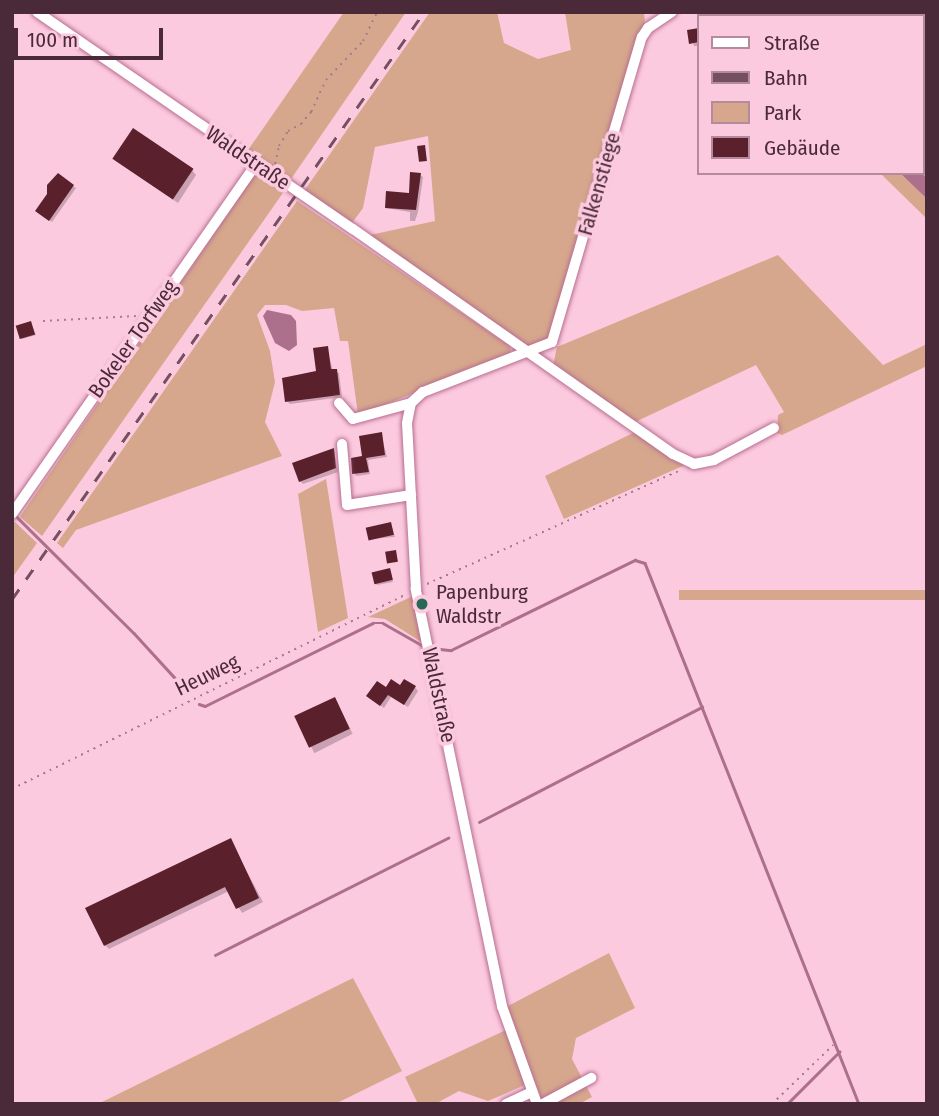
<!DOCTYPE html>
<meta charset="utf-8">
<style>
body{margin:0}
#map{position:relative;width:939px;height:1116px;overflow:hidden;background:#fccadf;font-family:"Fira Sans Condensed",sans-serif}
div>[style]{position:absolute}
.green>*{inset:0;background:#d6a78c;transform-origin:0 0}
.water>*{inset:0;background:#ad708c}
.shadow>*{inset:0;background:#0003;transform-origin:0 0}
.stream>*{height:2.5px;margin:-1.25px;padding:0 1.25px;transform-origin:1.25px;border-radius:1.25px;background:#ad708c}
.building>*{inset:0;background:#5a212c;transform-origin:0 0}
.path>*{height:2px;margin-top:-1px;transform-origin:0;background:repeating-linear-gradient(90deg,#a57c8e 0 2px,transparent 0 7px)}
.roads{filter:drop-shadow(0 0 2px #b86e90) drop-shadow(0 0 2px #b86e90)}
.minor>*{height:10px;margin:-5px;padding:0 5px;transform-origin:5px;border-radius:5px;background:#fff}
.rail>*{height:2.5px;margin-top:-1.25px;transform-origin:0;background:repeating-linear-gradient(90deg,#734f5f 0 12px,transparent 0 24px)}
.dots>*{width:19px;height:19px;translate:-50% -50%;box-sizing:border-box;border:4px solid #fccadf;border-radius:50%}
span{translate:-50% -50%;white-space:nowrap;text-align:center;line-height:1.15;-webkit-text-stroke:7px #fccadf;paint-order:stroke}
.street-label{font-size:21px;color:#4a2a39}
.poi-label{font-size:21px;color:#4a2a39}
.left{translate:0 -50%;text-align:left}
.frame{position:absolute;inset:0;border:14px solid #4a2a39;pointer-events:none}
.legend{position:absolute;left:697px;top:14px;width:228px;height:161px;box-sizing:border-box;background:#fccadf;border:2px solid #b58a9d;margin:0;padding:9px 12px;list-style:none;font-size:21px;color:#4a2a39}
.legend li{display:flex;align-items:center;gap:14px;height:35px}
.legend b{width:35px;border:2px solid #b58a9d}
.scale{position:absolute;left:14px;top:28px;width:149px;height:32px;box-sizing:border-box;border:4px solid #4a2a39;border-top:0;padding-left:9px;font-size:21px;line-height:24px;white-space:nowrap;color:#4a2a39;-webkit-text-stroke:5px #fccadf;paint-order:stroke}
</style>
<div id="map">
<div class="green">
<i style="clip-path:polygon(344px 12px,406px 12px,291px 179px,248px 150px)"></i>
<i style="clip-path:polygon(430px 12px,497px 12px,504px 43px,538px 59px,571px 50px,565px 12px,644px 12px,645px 25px,549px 340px,526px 348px,370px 235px,435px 221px,428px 136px,375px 147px,363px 208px,352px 223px,304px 191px)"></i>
<i style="left:829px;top:12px;width:69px;height:5px"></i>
<i style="left:923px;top:36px;width:5px;height:68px;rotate:37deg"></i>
<i style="clip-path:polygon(257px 171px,285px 190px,42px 536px,20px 517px)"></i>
<i style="clip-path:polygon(880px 173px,900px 173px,927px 199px,927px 219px)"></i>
<i style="clip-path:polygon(297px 201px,510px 346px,511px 355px,358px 415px,348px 341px,340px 341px,334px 308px,302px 311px,286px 305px,265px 305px,257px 315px,270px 351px,275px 382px,265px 422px,282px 456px,76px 530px,63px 548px,57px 543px)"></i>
<i style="clip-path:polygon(778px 255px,883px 365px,927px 344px,927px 366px,782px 435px,777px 433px,778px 415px,784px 412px,756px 365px,633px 423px,553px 366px,557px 347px)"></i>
<i style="clip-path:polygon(635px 432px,687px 464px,564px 519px,545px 476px)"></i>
<i style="clip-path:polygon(326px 479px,348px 618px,318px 632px,298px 494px)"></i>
<i style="clip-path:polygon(15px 522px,37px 543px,12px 578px,12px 525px)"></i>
<i style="left:927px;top:590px;width:10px;height:248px;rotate:90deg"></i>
<i style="clip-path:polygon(413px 596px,423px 643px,385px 619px,368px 617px)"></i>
<i style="clip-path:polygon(609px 953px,635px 1008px,576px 1038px,572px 1059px,592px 1097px,579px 1104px,543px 1104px,506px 1007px)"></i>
<i style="clip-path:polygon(353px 978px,402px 1071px,335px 1104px,98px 1104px)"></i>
<i style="clip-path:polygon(506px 1030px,525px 1085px,488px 1101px,459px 1091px,435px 1104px,418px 1104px,405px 1077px)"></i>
</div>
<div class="water">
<i style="clip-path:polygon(900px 173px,922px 173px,927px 178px,927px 199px)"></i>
<i style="clip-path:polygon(267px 310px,291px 315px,296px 321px,297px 345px,289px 351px,275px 343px,263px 316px)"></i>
</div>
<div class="shadow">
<i style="clip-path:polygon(699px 30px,699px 46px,694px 46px,689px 31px)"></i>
<i style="clip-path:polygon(119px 163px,192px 170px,196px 175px,178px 203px)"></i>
<i style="clip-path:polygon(420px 175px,423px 177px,418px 212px,415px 221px,410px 221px,410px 212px,386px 208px,411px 195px)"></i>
<i style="clip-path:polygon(73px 186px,76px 188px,52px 222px,40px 213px)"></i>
<i style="clip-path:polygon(31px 323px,36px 335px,22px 339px,20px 338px)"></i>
<i style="clip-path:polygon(327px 348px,333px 371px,339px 373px,342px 397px,290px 404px,287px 401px,318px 373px)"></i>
<i style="clip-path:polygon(381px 434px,387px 457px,368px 460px,370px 474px,357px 476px,354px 474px)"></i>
<i style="clip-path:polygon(334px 450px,338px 472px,303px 484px,300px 481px)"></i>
<i style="clip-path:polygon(391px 524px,395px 537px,370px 539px)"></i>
<i style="clip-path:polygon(390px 569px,393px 582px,377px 585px,375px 583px)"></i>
<i style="clip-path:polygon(415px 687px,418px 691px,408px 707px,391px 697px,384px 708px,371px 699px,387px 689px)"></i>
<i style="left:335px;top:699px;width:39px;height:43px;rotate:63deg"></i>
<i style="clip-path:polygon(230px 840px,263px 902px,242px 913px,229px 891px,109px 949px,105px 945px)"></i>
</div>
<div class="stream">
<i style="left:16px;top:516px;width:166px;rotate:44.8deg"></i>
<i style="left:134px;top:633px;width:79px;rotate:47.6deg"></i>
<i style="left:431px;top:648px;width:20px;rotate:6deg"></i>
<i style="left:451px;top:650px;width:205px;rotate:-26.1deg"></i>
<i style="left:635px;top:560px;width:10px;rotate:17deg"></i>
<i style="left:645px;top:563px;width:582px;rotate:68.42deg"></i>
<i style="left:199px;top:704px;width:6px;rotate:18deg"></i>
<i style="left:205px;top:706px;width:187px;rotate:-26.3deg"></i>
<i style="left:373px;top:623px;width:10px"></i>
<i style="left:383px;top:623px;width:48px;rotate:29.7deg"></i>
<i style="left:479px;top:822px;width:251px;rotate:-27.3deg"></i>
<i style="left:215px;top:955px;width:261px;rotate:-26.7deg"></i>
<i style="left:787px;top:1104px;width:74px;rotate:-45deg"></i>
</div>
<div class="building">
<i style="clip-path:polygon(699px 28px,699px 42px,689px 44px,687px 30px)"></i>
<i style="left:133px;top:128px;width:73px;height:37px;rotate:34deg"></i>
<i style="left:425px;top:145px;width:16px;height:8px;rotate:83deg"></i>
<i style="clip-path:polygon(410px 172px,421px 173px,416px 210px,385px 208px,386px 191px,409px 193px)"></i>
<i style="clip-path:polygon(58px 173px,74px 185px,49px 221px,35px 211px,47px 194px,47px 185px)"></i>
<i style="left:31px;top:321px;width:14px;height:16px;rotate:73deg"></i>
<i style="clip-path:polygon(328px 346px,331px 369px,337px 369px,340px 395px,285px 402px,282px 378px,316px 371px,313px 348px)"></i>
<i style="clip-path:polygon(382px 432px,385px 455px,366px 458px,369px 472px,352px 474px,351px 458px,362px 456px,359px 436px)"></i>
<i style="clip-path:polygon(334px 448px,336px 468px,299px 482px,292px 463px)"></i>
<i style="left:391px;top:522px;width:13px;height:26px;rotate:77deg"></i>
<i style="left:396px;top:550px;width:12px;height:11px;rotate:81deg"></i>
<i style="left:390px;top:568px;width:12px;height:19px;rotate:76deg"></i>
<i style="clip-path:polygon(391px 679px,400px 685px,404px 679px,416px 686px,404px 705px,388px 695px,380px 706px,366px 696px,377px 681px,386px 687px)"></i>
<i style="left:335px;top:697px;width:35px;height:45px;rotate:65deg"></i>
<i style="clip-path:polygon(231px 838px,259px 898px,236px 909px,225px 887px,104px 946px,85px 908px)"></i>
</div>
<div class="path">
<i style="left:835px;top:12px;width:6px;rotate:45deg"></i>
<i style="left:871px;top:12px;width:6px;rotate:45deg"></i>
<i style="left:923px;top:82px;width:6px;rotate:45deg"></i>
<i style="left:923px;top:95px;width:5px;rotate:37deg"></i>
<i style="left:275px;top:164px;width:18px;rotate:-77deg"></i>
<i style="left:279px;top:146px;width:17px;rotate:-59deg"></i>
<i style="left:288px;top:131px;width:15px;rotate:-28deg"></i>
<i style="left:301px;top:124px;width:16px;rotate:-50deg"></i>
<i style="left:311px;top:112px;width:35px;rotate:-65deg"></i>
<i style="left:326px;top:80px;width:54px;rotate:-46.5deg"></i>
<i style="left:363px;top:41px;width:32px;rotate:-64deg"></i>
<i style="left:43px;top:321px;width:93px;rotate:-3.1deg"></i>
<i style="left:427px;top:584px;width:278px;rotate:-24.2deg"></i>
<i style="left:12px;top:789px;width:440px;rotate:-26.3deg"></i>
<i style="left:772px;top:1104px;width:85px;rotate:-44deg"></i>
</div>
<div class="roads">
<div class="minor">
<i style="left:37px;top:12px;width:383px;rotate:34.5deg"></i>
<i style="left:353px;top:229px;width:391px;rotate:35.1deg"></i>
<i style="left:673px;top:454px;width:23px;rotate:25deg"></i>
<i style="left:694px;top:464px;width:20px;rotate:-11deg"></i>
<i style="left:714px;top:460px;width:68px;rotate:-28.1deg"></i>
<i style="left:339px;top:403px;width:21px;rotate:49deg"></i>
<i style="left:353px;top:419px;width:60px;rotate:-15.4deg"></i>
<i style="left:342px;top:444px;width:61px;rotate:85.3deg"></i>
<i style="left:347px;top:505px;width:65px;rotate:-8.9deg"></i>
<i style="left:12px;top:514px;width:427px;rotate:-55.1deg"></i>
<i style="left:506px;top:1104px;width:29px;rotate:-25deg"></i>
<i style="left:537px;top:1104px;width:104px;rotate:-109.7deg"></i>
<i style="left:502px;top:1006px;width:426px;rotate:-101.7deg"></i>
<i style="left:416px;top:589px;width:166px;rotate:-93.1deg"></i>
<i style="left:407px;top:423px;width:20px;rotate:-79deg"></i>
<i style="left:411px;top:403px;width:16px;rotate:-43deg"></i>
<i style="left:423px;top:392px;width:138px;rotate:-21.2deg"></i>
<i style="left:552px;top:342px;width:318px;rotate:-73.6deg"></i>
<i style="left:642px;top:37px;width:11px;rotate:-56deg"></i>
<i style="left:648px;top:28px;width:29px;rotate:-34deg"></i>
<i style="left:543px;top:1104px;width:55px;rotate:-28.4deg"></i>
</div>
</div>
<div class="rail">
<i style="left:12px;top:599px;width:717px;rotate:-54.94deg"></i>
</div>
<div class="dots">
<i style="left:422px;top:604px;background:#296856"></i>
</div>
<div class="street-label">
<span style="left:248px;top:158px;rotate:34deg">Waldstraße</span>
<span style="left:599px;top:184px;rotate:-74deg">Falkenstiege</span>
<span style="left:133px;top:339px;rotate:-55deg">Bokeler Torfweg</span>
<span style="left:207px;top:675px;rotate:-26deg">Heuweg</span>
<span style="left:439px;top:695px;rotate:78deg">Waldstraße</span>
</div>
<div class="poi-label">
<span class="left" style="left:436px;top:604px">Papenburg<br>Waldstr</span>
</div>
<div class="frame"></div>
<ul class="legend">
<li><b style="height:9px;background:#fff"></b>Straße</li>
<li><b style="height:9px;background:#734f5f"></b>Bahn</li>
<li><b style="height:19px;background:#d6a78c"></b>Park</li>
<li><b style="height:19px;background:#5a212c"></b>Gebäude</li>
</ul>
<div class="scale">100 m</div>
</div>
